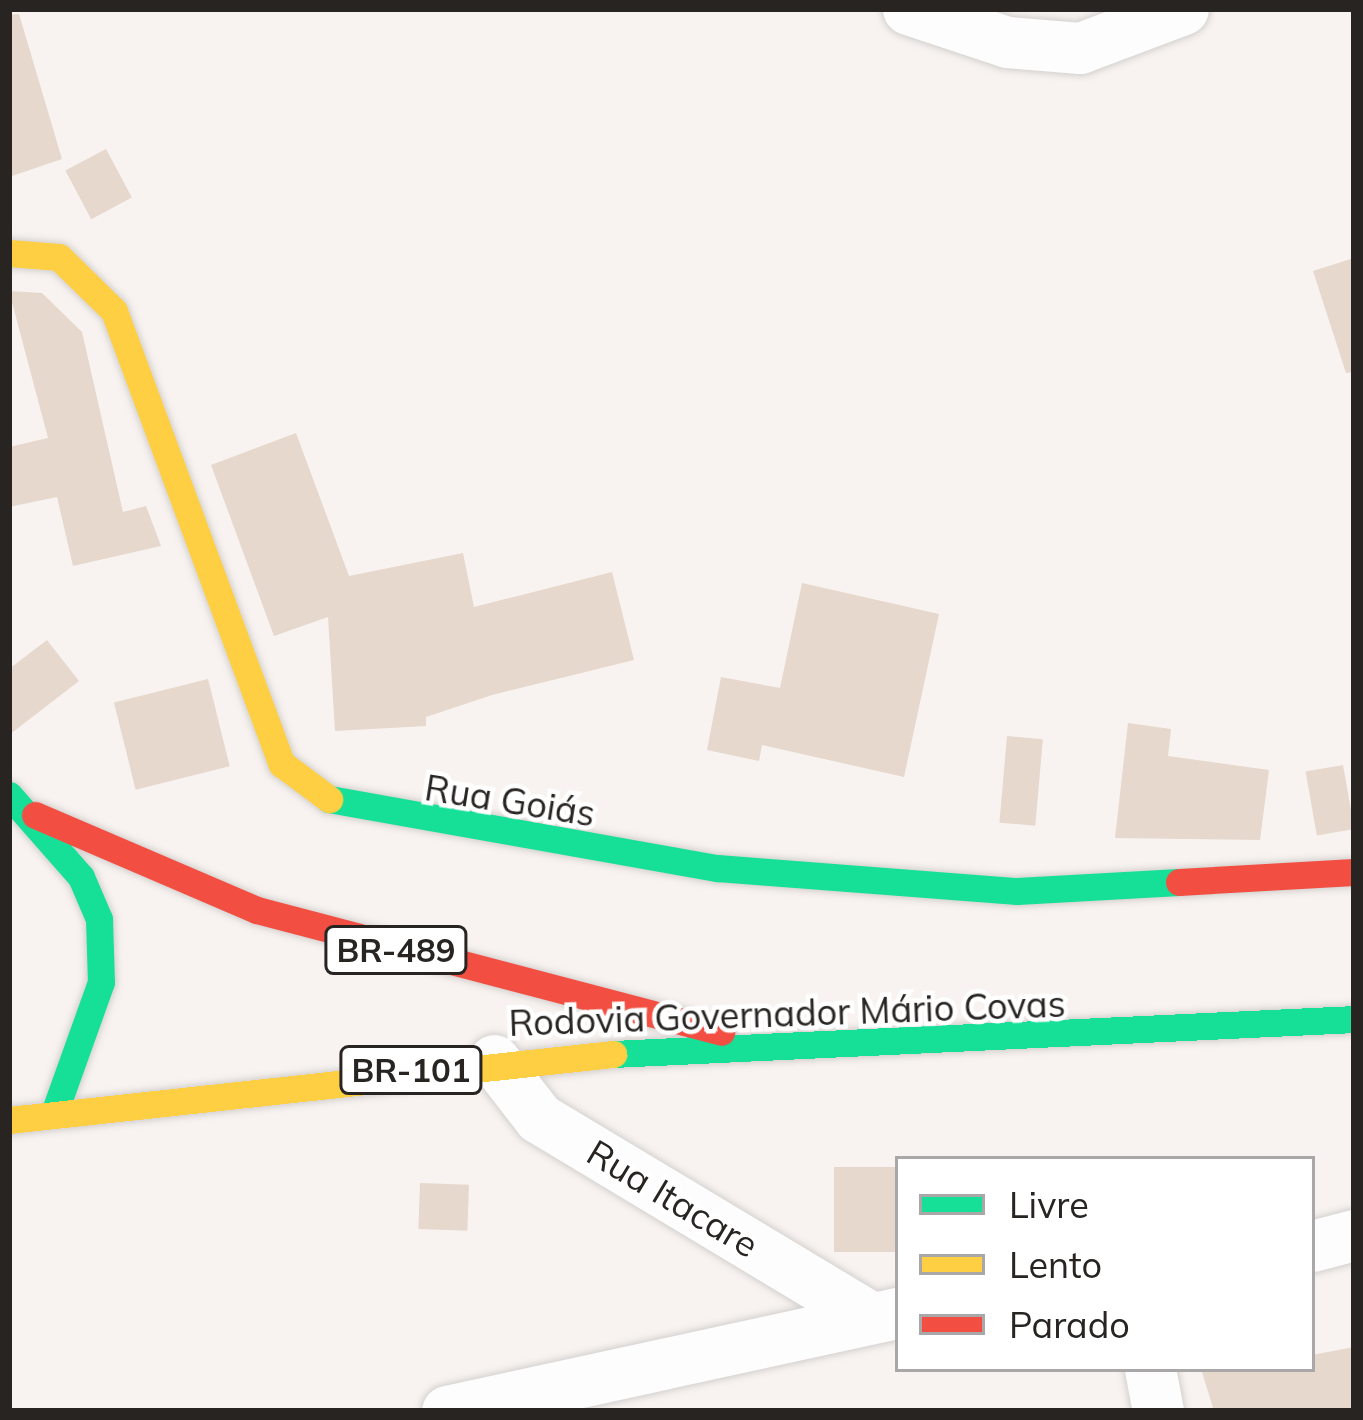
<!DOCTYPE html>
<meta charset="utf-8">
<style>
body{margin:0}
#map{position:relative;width:1363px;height:1420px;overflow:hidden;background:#f8f3f0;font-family:Mulish,sans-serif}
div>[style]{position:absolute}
.building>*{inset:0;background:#e6d8cc;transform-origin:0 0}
.roads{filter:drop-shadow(0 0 3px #d4d1cf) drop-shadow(0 0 3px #d4d1cf)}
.street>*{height:51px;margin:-25.5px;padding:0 25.5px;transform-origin:25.5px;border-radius:25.5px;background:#fefdfd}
.fast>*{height:27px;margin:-13.5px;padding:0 13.5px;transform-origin:13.5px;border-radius:13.5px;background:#16e098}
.slow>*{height:27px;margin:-13.5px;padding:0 13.5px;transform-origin:13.5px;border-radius:13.5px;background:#ffcf43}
.jam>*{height:27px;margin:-13.5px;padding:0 13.5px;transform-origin:13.5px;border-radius:13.5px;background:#f24e42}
span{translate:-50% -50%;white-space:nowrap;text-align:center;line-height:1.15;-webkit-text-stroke:9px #fff;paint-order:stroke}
.shield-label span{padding:3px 9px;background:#fff;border:3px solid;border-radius:9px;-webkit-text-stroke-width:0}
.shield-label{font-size:33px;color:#272422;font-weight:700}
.street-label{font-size:36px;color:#272422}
.frame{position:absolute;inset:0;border:12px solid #272422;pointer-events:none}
.legend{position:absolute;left:895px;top:1156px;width:420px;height:216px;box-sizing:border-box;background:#fff;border:3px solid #a9a7a7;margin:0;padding:15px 21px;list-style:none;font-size:36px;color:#272422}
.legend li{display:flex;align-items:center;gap:24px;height:60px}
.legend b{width:60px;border:3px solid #a9a7a7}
</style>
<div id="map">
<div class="building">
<i style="clip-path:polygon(19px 14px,62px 159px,9px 177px,9px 15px)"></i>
<i style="left:106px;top:149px;width:55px;height:46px;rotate:62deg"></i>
<i style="clip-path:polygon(1354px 258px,1354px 372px,1346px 373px,1313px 271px)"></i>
<i style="clip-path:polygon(9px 291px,42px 293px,82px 332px,123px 512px,146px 506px,161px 546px,73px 566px,57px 497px,9px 507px,9px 447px,48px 438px)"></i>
<i style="clip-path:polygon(296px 433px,349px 576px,463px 553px,474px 607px,612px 572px,634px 660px,492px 695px,426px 717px,426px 726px,335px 731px,328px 617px,274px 636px,211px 465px)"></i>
<i style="clip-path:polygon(802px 583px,939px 614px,904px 777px,762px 745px,759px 761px,707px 750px,721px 677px,780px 688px)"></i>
<i style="clip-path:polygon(47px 640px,79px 681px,9px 735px,9px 669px)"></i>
<i style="left:208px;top:679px;width:90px;height:97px;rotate:76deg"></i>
<i style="clip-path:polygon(1128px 723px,1171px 729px,1168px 756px,1269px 770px,1260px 840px,1115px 838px)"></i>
<i style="left:1007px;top:736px;width:36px;height:87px;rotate:5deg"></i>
<i style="left:1343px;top:765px;width:65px;height:38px;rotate:80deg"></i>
<i style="left:898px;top:1167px;width:85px;height:64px;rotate:90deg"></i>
<i style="left:420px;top:1183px;width:49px;height:46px;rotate:2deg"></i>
<i style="clip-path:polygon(1354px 1347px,1354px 1411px,1214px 1411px,1201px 1369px,1312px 1369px,1312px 1355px)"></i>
</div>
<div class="roads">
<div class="street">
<i style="left:908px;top:9px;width:104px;rotate:18.4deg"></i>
<i style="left:1007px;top:42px;width:73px;rotate:4.7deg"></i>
<i style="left:1080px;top:48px;width:110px;rotate:-20.7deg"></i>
<i style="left:494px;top:1060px;width:73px;rotate:52.2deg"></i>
<i style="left:539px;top:1118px;width:385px;rotate:31deg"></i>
<i style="left:1312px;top:1246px;width:43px;rotate:-14.7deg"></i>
<i style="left:1150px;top:1369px;width:43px;rotate:79.2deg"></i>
<i style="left:447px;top:1411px;width:462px;rotate:-12.3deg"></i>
</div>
<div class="fast">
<i style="left:9px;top:795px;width:109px;rotate:48.7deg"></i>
<i style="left:81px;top:877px;width:46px;rotate:66.8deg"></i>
<i style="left:99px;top:919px;width:63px;rotate:88.2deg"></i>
<i style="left:101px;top:982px;width:139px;rotate:109.7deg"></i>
<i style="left:329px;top:799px;width:394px;rotate:10.1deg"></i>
<i style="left:717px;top:868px;width:301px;rotate:4.4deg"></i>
<i style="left:1017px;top:891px;width:162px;rotate:-3.2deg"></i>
<i style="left:613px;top:1054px;width:742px;rotate:-2.7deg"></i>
</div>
<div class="slow">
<i style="left:9px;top:253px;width:50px;rotate:4.6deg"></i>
<i style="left:59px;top:257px;width:77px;rotate:44.5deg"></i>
<i style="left:114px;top:311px;width:483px;rotate:69.7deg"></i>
<i style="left:282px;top:764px;width:59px;rotate:36.7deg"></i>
<i style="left:9px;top:1120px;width:608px;rotate:-6.24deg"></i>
</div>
<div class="jam">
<i style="left:35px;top:815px;width:241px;rotate:23.2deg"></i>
<i style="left:257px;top:910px;width:480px;rotate:14.7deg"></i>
<i style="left:1179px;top:882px;width:175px;rotate:-3.3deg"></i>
</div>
</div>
<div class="shield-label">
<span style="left:396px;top:950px">BR-489</span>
<span style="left:411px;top:1070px">BR-101</span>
</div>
<div class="street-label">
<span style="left:510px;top:800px;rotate:9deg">Rua Goiás</span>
<span style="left:787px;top:1013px;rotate:-2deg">Rodovia Governador Mário Covas</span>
<span style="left:673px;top:1198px;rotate:31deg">Rua Itacare</span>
</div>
<div class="frame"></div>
<ul class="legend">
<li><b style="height:15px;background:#16e098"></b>Livre</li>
<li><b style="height:15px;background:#ffcf43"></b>Lento</li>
<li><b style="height:15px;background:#f24e42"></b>Parado</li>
</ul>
</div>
